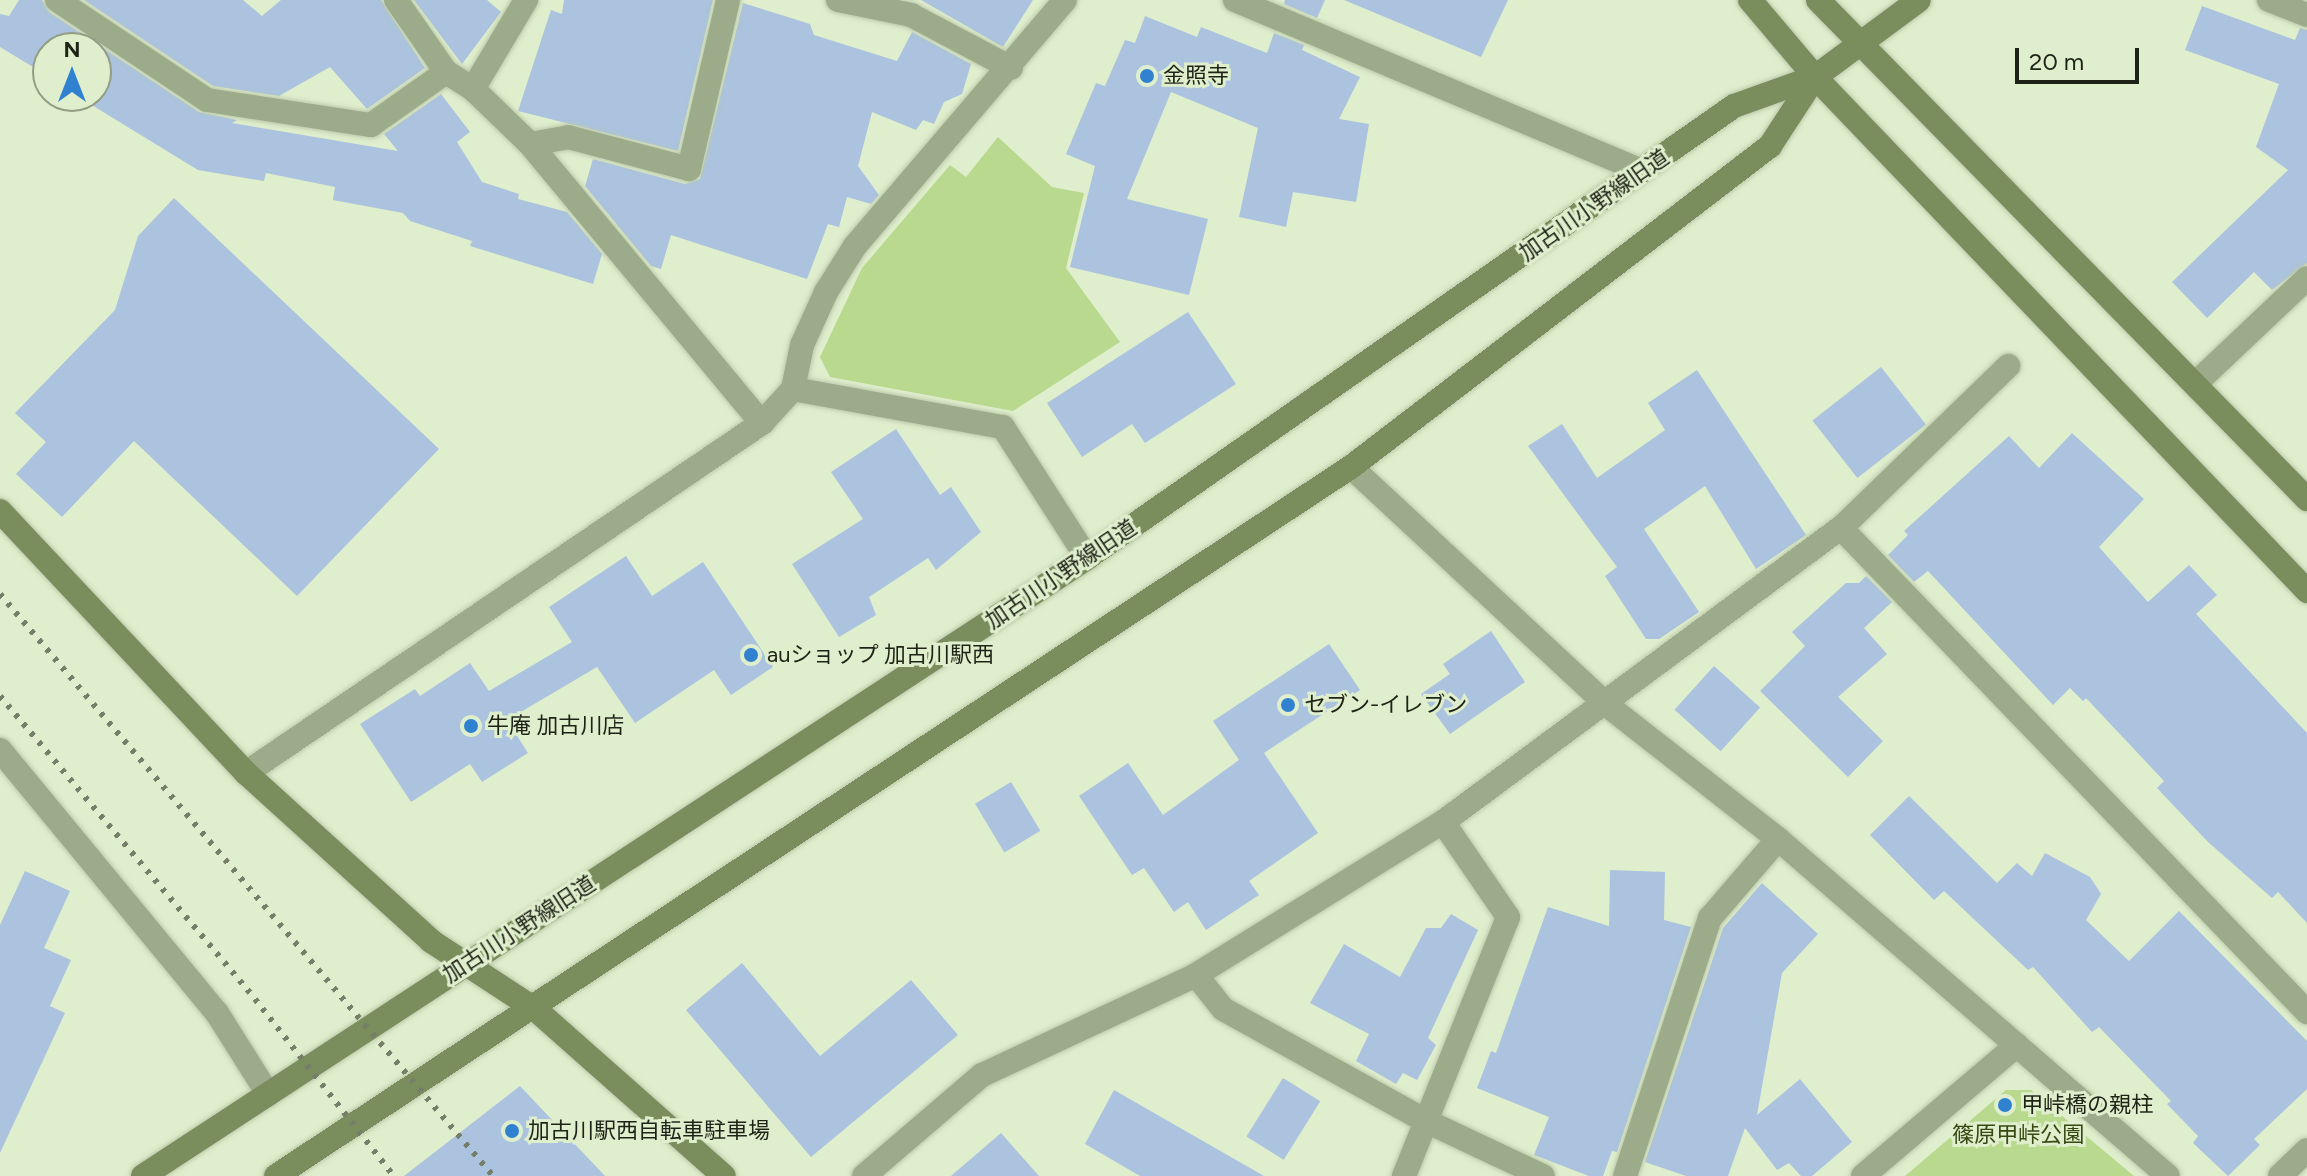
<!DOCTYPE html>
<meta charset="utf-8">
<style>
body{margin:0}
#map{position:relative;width:2307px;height:1176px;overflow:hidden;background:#dfeecc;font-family:Figtree,"Noto Sans JP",sans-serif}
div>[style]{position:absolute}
.green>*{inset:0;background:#b9d98e}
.building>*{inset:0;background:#abc3de;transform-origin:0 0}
.roads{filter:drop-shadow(0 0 2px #bcc9ab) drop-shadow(0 0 2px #bcc9ab)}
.street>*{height:24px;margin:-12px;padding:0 12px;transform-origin:12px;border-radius:12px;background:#9cab8a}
.secondary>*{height:24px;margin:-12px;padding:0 12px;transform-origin:12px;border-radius:12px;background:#798d5d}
.rail>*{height:6px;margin-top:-3px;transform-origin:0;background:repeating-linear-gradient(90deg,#757e68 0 4px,transparent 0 12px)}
.dots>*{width:22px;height:22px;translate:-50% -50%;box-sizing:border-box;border:4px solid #dfeecc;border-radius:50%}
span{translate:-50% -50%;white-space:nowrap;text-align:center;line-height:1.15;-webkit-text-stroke:6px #dfeecc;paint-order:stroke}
.poi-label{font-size:22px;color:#1e2317}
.left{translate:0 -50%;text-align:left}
.street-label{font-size:22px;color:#1e2317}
.park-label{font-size:22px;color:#364913}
.north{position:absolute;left:32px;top:32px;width:80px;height:80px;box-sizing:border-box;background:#dfeecc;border:2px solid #929d84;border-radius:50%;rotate:0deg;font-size:22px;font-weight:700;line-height:32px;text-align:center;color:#1e2317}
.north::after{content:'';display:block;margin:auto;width:28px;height:36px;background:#3082d1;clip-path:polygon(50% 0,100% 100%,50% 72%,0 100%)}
.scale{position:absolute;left:2015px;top:48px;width:124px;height:36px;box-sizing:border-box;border:4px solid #1e2317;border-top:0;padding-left:10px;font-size:24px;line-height:28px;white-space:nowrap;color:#1e2317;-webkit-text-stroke:6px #dfeecc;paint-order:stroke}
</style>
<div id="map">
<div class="green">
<i style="clip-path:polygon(998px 137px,1052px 187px,1084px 193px,1066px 268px,1120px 342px,1013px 411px,830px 377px,820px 357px,862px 268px,950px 165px,966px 177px)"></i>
<i style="clip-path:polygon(2006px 1090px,2031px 1090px,2134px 1176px,1905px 1176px)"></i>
</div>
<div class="building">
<i style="clip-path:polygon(19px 0,42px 0,49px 12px,199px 112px,237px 120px,232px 123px,398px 151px,384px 134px,441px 94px,470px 132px,457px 142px,482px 182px,519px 194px,518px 199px,567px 212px,602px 254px,593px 284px,470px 246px,472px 241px,410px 221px,403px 213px,333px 200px,335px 187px,266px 173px,264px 181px,198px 170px,77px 96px,96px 96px,96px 48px,48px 48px,48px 76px,0 47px,0 14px,9px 16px)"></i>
<i style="clip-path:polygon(84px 0,243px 0,262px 16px,281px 0,381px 0,425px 68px,367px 109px,330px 67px,279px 96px,213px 86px)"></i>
<i style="clip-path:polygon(414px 0,487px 0,501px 12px,462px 64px)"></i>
<i style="clip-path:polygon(564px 0,713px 0,678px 151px,518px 111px,551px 10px,562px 14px)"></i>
<i style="clip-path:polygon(921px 0,1033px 0,1003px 47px)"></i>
<i style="clip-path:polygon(1285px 0,1325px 0,1317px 18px,1284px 4px)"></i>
<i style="clip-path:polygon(1344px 0,1508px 0,1481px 57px)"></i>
<i style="clip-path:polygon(743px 3px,810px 24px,814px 35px,897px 61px,912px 32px,971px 64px,962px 94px,944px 102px,934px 124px,923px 120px,916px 130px,872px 112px,858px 166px,879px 195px,871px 204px,847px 197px,839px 227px,828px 224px,807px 279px,671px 235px,661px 269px,651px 266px,585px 186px,593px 159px,685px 184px,700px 179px)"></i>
<i style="clip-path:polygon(2202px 6px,2295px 40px,2300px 28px,2307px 30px,2307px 263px,2272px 290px,2254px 272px,2207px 318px,2172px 282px,2288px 170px,2256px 147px,2279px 84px,2185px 50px)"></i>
<i style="clip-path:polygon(1145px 16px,1197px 37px,1201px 27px,1267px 53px,1274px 33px,1304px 45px,1302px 50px,1360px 77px,1339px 119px,1369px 124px,1356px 202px,1293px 192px,1286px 227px,1239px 217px,1258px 128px,1171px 92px,1127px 199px,1208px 219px,1189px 295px,1070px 267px,1095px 166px,1066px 154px,1096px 83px,1105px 86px,1125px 40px,1135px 43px)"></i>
<i style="clip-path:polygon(174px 198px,439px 449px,297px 596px,134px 441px,62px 517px,16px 474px,46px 442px,15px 413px,115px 310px,138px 236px)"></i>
<i style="clip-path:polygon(1188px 312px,1236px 384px,1145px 443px,1132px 424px,1082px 457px,1047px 403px)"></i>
<i style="left:1881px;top:367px;width:73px;height:87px;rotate:52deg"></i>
<i style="clip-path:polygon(1697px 370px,1806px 535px,1756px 569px,1705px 486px,1644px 529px,1699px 612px,1659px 639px,1646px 639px,1605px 576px,1617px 567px,1528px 446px,1562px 424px,1597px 478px,1665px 430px,1648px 403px)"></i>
<i style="clip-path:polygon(896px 429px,940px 495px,951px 487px,981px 532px,936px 570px,928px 558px,869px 597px,876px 615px,839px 637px,792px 564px,863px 519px,831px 472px)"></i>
<i style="clip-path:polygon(2072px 433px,2144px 499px,2099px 547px,2148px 602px,2189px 565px,2217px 595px,2196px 614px,2307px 733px,2307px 923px,2278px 892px,2272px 898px,2208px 842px,2157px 788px,2164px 781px,2086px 698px,2083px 701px,2070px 688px,2053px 705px,1928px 571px,1914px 582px,1888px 555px,1908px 535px,1904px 531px,2009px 436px,2039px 468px)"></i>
<i style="clip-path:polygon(626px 556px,652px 596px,703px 562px,773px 667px,731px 695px,714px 670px,635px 723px,597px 667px,507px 720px,528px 753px,482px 782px,470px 764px,411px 802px,360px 724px,415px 689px,420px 696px,470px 663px,489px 691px,572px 642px,549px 607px)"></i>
<i style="clip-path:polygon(1866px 576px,1892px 602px,1864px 628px,1887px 654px,1838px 697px,1883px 741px,1848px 777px,1760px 691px,1805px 646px,1792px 632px,1846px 583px,1859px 583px)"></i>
<i style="clip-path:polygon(1491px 631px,1525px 682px,1450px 734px,1421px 694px,1450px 674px,1443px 664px)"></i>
<i style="clip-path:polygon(1329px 644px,1360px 690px,1264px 753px,1318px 833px,1249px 881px,1259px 895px,1206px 930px,1188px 902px,1174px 912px,1144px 868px,1132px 875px,1079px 796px,1128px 763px,1163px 815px,1239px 760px,1213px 721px)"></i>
<i style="left:1714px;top:666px;width:62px;height:59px;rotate:42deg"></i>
<i style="left:1011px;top:782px;width:57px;height:42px;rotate:59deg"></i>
<i style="clip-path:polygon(1909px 796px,1997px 883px,2017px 863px,2032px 876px,2045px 853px,2090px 877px,2101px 894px,2086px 920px,2129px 961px,2179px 911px,2307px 1041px,2307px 1089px,2254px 1139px,2260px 1145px,2228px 1176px,2193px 1143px,2198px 1136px,2167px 1104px,2171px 1101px,2099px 1027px,2092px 1032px,2033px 967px,2028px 970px,1944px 891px,1934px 900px,1870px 835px)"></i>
<i style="clip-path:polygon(1610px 870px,1665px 872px,1664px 920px,1691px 927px,1617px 1152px,1612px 1151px,1603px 1176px,1589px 1176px,1534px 1155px,1549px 1117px,1477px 1088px,1491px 1051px,1496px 1053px,1548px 907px,1609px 926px)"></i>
<i style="clip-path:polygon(25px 871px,70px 891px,44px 948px,71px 960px,50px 1006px,65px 1013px,0 1153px,0 925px)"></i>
<i style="clip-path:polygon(1762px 883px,1818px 934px,1782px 973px,1757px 1115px,1800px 1079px,1852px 1142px,1812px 1176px,1801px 1176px,1789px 1163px,1777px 1170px,1745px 1128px,1728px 1176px,1686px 1176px,1645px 1162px,1723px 928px)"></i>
<i style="clip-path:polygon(1451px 914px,1478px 930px,1428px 1038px,1436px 1045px,1417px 1080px,1403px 1073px,1396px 1084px,1356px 1061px,1369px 1034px,1310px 1003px,1344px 944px,1400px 977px,1426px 928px,1441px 928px)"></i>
<i style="clip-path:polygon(742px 963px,820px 1056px,911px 980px,958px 1035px,811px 1157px,686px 1010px)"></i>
<i style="left:1283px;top:1078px;width:44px;height:69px;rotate:32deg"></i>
<i style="clip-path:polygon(520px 1086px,605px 1176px,404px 1176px)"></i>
<i style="clip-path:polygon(1114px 1090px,1264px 1176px,1140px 1176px,1085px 1144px)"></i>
<i style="clip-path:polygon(1001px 1133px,1039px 1176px,951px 1176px)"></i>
</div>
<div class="roads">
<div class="street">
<i style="left:57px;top:0;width:180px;rotate:33.7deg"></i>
<i style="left:207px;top:100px;width:166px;rotate:8.7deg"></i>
<i style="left:371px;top:125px;width:92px;rotate:-35.2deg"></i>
<i style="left:396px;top:0;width:88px;rotate:55.2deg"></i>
<i style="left:446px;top:72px;width:32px;rotate:32deg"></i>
<i style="left:473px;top:89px;width:79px;rotate:44deg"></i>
<i style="left:530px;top:144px;width:363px;rotate:50.3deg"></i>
<i style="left:838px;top:0;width:75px;rotate:11.6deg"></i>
<i style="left:911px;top:15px;width:113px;rotate:27.9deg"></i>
<i style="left:1235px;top:0;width:441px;rotate:22.8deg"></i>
<i style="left:2269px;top:0;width:41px;rotate:21.5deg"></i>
<i style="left:473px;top:89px;width:104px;rotate:-59.2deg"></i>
<i style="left:530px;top:144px;width:39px;rotate:-10deg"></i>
<i style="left:568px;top:137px;width:125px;rotate:14.8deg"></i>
<i style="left:689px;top:169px;width:173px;rotate:-77deg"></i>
<i style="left:2195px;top:384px;width:154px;rotate:-43.4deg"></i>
<i style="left:793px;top:389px;width:213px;rotate:10.3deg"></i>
<i style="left:1003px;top:427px;width:156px;rotate:57.3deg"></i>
<i style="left:1351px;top:467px;width:350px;rotate:42.9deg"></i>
<i style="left:1607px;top:705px;width:217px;rotate:38.1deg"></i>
<i style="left:1778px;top:839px;width:515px;rotate:40.83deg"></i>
<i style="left:1841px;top:528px;width:672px;rotate:46.09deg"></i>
<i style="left:0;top:750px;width:341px;rotate:50.5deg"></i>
<i style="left:217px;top:1013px;width:96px;rotate:57.8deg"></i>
<i style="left:246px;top:773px;width:624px;rotate:-34.15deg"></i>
<i style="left:762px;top:423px;width:46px;rotate:-47.6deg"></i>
<i style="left:793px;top:389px;width:45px;rotate:-78.4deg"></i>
<i style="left:802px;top:345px;width:58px;rotate:-65.6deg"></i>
<i style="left:826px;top:292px;width:54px;rotate:-57.8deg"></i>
<i style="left:855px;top:246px;width:323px;rotate:-49.5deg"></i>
<i style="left:1196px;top:975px;width:43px;rotate:51.5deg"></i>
<i style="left:1223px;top:1009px;width:232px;rotate:28.9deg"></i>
<i style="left:1426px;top:1121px;width:129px;rotate:25.2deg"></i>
<i style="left:864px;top:1176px;width:155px;rotate:-40.6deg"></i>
<i style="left:982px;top:1075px;width:236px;rotate:-25deg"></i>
<i style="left:1196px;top:975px;width:291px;rotate:-31.8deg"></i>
<i style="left:1443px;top:822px;width:495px;rotate:-36.5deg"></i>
<i style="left:1841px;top:528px;width:233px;rotate:-44.1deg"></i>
<i style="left:1404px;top:1176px;width:279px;rotate:-68.1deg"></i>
<i style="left:1508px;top:917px;width:115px;rotate:-124.4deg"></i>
<i style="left:1625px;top:1176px;width:272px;rotate:-71.8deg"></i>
<i style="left:1710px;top:918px;width:104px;rotate:-49.3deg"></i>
<i style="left:1863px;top:1176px;width:202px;rotate:-40.4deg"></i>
<i style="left:2280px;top:1176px;width:37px;rotate:-44deg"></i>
</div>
<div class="secondary">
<i style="left:1750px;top:0;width:101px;rotate:49.8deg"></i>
<i style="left:1815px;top:77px;width:712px;rotate:46.25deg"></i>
<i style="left:1818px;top:0;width:699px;rotate:45.58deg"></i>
<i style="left:0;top:511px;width:359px;rotate:46.8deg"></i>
<i style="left:246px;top:773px;width:250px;rotate:42.2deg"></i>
<i style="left:431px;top:941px;width:124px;rotate:33.2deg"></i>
<i style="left:535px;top:1009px;width:252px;rotate:41.5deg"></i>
<i style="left:143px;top:1176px;width:1128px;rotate:-33.21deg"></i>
<i style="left:1087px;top:558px;width:789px;rotate:-34.94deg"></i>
<i style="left:1734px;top:106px;width:86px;rotate:-19.7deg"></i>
<i style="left:1815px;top:77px;width:129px;rotate:-36.5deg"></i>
<i style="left:276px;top:1176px;width:1288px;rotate:-33.41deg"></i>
<i style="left:1351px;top:467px;width:528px;rotate:-37.46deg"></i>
<i style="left:1770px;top:146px;width:82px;rotate:-56.9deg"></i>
</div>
</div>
<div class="rail">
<i style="left:0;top:594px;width:763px;rotate:49.73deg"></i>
<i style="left:0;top:696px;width:396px;rotate:49.9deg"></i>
<i style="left:255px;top:999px;width:225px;rotate:51.9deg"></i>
</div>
<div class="dots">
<i style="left:1147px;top:76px;background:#3082d1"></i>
<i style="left:751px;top:655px;background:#3082d1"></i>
<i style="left:1288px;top:705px;background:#3082d1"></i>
<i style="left:471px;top:726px;background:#3082d1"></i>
<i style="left:2005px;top:1105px;background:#3082d1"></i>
<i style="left:512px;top:1131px;background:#3082d1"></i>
</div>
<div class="poi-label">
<span class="left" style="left:1163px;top:76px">金照寺</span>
<span class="left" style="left:767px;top:655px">auショップ 加古川駅西</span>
<span class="left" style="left:1304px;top:705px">セブン-イレブン</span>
<span class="left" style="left:487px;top:726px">牛庵 加古川店</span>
<span class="left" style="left:2021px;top:1105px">甲峠橋の親柱</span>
<span class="left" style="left:528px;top:1131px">加古川駅西自転車駐車場</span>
</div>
<div class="street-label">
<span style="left:1594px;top:205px;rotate:-35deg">加古川小野線旧道</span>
<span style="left:1061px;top:574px;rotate:-34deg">加古川小野線旧道</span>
<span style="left:519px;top:929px;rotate:-33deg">加古川小野線旧道</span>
</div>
<div class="park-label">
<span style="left:2018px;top:1135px">篠原甲峠公園</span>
</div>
<div class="north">N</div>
<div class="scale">20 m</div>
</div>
